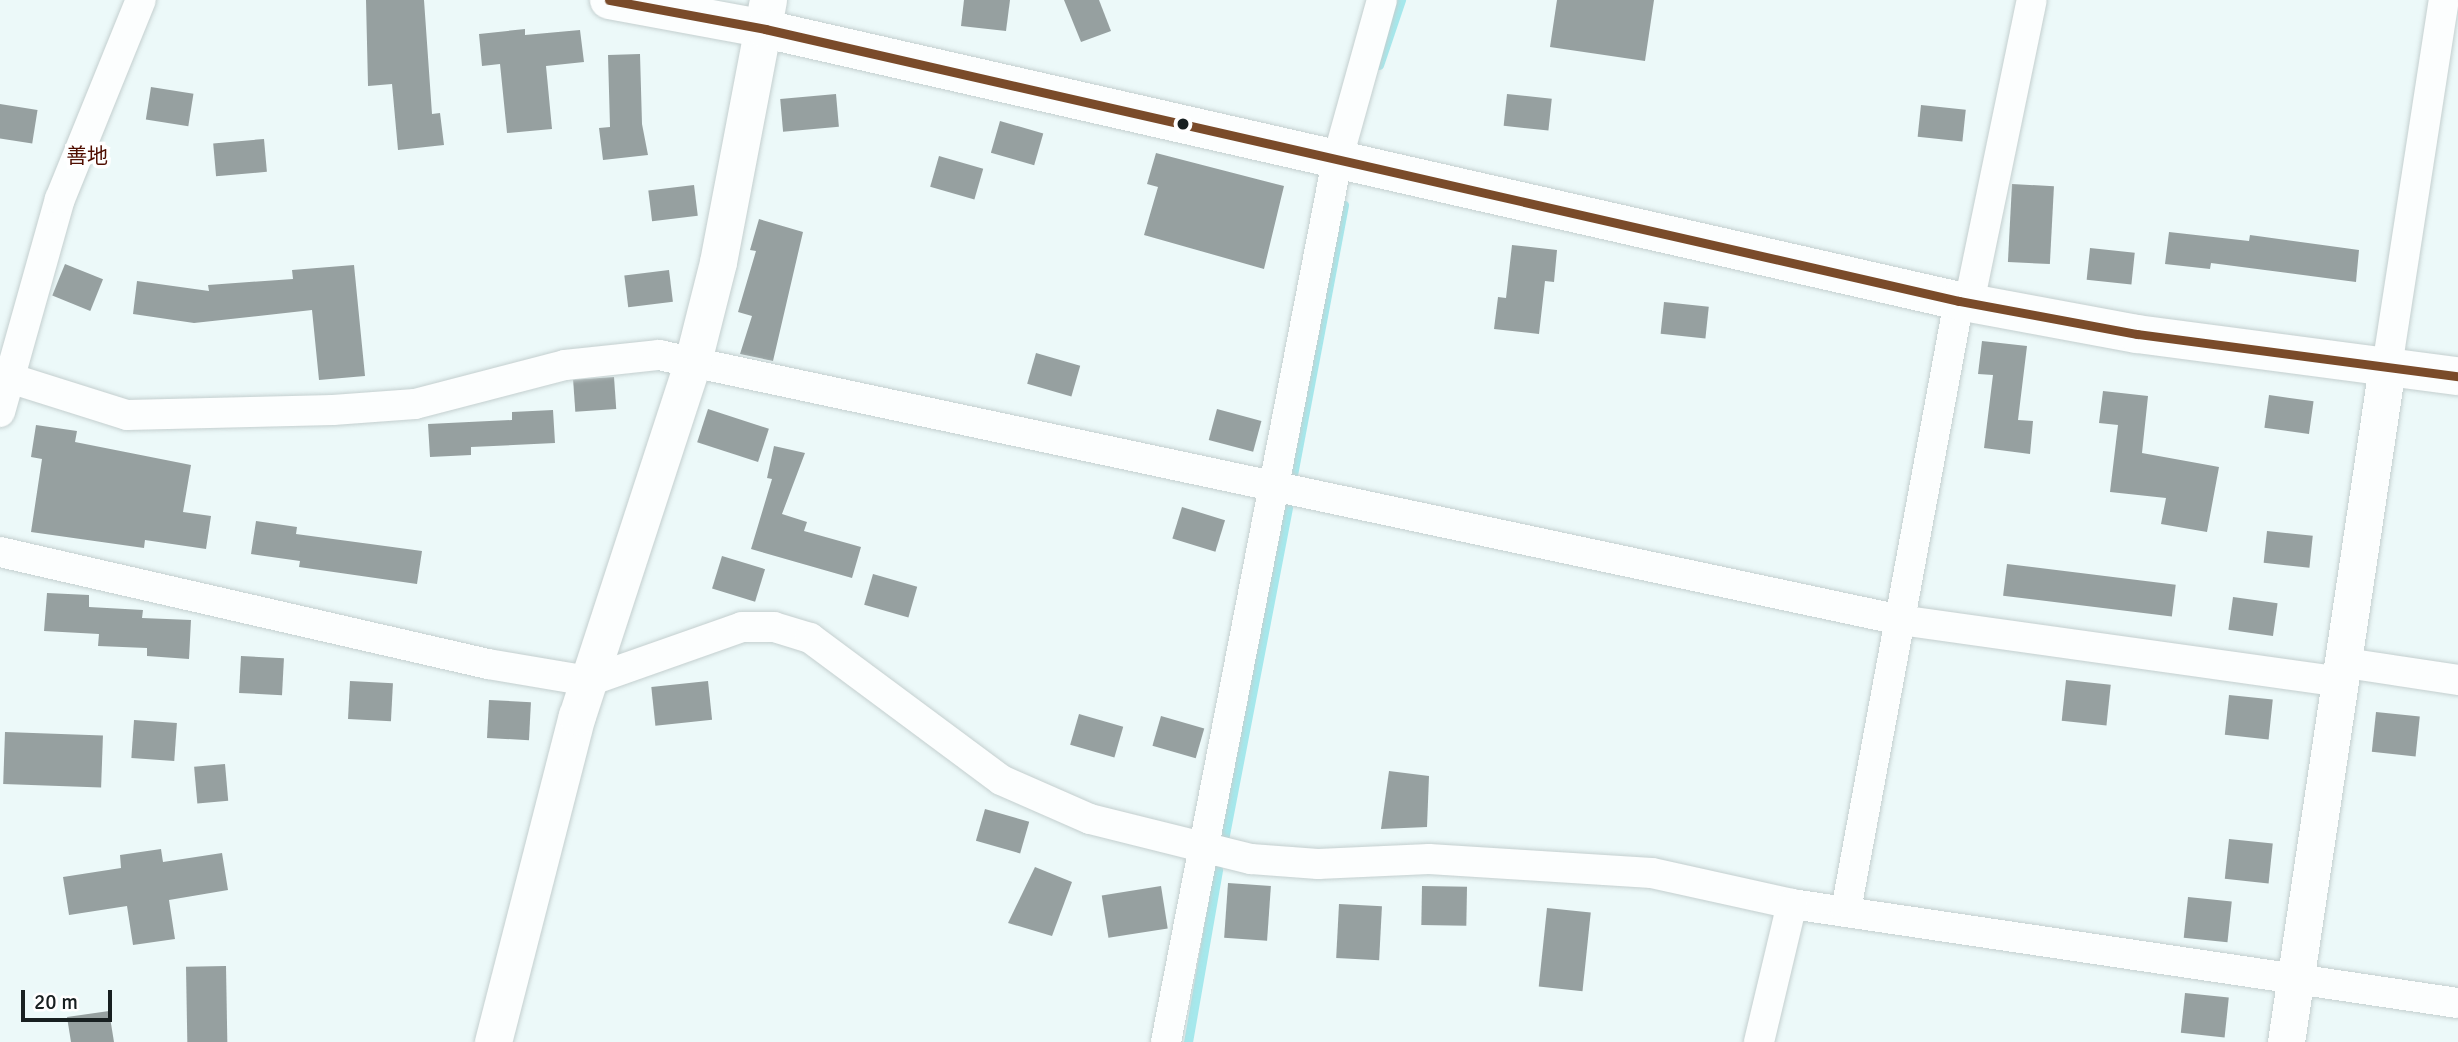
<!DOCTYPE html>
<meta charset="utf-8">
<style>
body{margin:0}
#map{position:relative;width:2458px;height:1042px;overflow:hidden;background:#ecf9f9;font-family:Signika,"Noto Sans JP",sans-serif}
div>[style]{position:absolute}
.stream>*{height:9px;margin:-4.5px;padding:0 4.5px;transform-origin:4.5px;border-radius:4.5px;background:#a5e8ec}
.building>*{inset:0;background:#96a0a0;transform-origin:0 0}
.roads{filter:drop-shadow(0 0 2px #c4cfcf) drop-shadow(0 0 2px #c4cfcf)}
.minor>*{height:30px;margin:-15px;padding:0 15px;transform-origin:15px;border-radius:15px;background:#fcfefe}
.tertiary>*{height:37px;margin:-18.5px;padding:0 18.5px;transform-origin:18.5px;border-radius:18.5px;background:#fcfefe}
.secondary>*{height:38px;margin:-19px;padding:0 19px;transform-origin:19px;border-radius:19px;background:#fcfefe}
.bus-1>*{height:9px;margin:-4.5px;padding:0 4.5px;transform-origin:4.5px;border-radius:4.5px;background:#7a4b2a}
.dots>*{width:19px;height:19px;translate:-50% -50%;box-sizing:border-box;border:4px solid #fff;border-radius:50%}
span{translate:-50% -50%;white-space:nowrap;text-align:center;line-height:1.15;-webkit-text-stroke:7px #fff;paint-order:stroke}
.neighbourhood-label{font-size:21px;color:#500e00}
.scale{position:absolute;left:21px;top:990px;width:91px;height:32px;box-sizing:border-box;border:4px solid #182021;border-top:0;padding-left:9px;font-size:21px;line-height:24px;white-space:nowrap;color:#182021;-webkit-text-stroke:5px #fff;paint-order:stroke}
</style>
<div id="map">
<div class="stream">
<i style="left:1379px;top:65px;width:69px;rotate:-71.3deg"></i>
<i style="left:1293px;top:475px;width:275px;rotate:-79.3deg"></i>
<i style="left:1224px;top:840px;width:339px;rotate:-79.1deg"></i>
<i style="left:1188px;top:1042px;width:175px;rotate:-80.1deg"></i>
</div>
<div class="building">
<i style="clip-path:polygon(366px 0,424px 0,432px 114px,440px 113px,444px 145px,398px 150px,392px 84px,368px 86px)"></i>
<i style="clip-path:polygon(964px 0,1010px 0,1006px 31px,961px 26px)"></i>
<i style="clip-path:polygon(1064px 0,1099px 0,1111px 31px,1081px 42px)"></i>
<i style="clip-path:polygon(1557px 0,1654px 0,1645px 61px,1550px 47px)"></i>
<i style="clip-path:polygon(525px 29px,525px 35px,580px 30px,584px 62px,546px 66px,552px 129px,507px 133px,500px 64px,482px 66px,479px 34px)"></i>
<i style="clip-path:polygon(640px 54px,642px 124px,648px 155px,603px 160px,599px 128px,610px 127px,608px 55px)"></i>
<i style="left:151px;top:87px;width:43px;height:33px;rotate:9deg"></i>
<i style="left:836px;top:94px;width:33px;height:56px;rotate:85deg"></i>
<i style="left:1507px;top:94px;width:45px;height:32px;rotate:6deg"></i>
<i style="left:0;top:104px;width:38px;height:34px;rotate:9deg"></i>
<i style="left:1921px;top:105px;width:45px;height:32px;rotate:6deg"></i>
<i style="left:1000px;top:121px;width:45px;height:33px;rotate:16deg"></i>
<i style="left:264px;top:139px;width:33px;height:51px;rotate:85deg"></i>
<i style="clip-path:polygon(1156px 153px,1284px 186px,1264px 269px,1144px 235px,1158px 187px,1147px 184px)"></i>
<i style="left:939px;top:156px;width:46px;height:32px;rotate:16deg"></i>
<i style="left:2012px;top:184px;width:42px;height:78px;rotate:3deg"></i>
<i style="left:694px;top:185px;width:31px;height:46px;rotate:83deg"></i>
<i style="clip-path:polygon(759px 219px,803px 232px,773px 361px,740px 354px,752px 316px,738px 312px,756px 251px,750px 250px)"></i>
<i style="clip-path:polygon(2169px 232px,2249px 241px,2250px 235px,2359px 250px,2356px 282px,2211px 263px,2210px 269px,2165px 264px)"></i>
<i style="clip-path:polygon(1512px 245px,1557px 250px,1554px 282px,1545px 281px,1539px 334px,1494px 329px,1498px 297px,1506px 298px)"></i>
<i style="left:2090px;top:248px;width:45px;height:32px;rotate:6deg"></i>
<i style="left:65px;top:264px;width:41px;height:34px;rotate:22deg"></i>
<i style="clip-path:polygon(354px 265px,365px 376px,319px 380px,312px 310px,194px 323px,133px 314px,137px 281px,209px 291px,208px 285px,293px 279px,292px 270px)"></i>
<i style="left:669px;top:270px;width:32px;height:45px;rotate:83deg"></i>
<i style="left:1664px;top:302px;width:45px;height:32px;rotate:6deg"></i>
<i style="clip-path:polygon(1982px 341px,2027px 346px,2018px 420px,2033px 421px,2030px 454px,1984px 448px,1993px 375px,1978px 374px)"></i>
<i style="left:1036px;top:353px;width:46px;height:32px;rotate:16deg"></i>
<i style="left:614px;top:377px;width:32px;height:41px;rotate:86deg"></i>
<i style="clip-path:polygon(2103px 391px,2148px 396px,2142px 453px,2219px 467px,2207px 532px,2161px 524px,2166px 498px,2110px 492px,2118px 425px,2099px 423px)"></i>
<i style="left:2269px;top:395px;width:45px;height:33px;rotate:8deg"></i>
<i style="left:708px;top:409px;width:64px;height:35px;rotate:18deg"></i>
<i style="left:1217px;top:409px;width:46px;height:32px;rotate:15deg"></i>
<i style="clip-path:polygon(553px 410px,555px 443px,471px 447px,471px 455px,430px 457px,428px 424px,512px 420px,512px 412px)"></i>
<i style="clip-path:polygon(36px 425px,77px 431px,75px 442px,191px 465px,183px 512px,211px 516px,206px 549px,145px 540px,144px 548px,31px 532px,42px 459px,31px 457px)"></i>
<i style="clip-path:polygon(774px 446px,805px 453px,782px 514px,807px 522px,804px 531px,861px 547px,852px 578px,751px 549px,772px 479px,767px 478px)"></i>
<i style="left:1182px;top:507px;width:45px;height:33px;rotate:17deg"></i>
<i style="clip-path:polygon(256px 521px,297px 527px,296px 534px,422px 551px,417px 584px,299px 567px,300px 561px,251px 554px)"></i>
<i style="left:2267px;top:531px;width:46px;height:32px;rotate:6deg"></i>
<i style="left:722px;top:556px;width:45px;height:34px;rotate:17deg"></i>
<i style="left:2007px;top:564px;width:170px;height:32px;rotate:7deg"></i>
<i style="left:873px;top:574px;width:46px;height:32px;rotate:16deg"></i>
<i style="clip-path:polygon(47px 593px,89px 595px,89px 607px,143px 610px,142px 618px,191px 620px,189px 659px,147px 656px,147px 648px,98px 646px,99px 634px,44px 631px)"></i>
<i style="left:2233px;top:597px;width:45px;height:33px;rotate:8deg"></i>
<i style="left:241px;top:656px;width:43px;height:37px;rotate:3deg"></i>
<i style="left:2066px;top:680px;width:45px;height:41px;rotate:6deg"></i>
<i style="left:350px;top:681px;width:43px;height:38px;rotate:3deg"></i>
<i style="left:708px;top:681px;width:39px;height:57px;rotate:84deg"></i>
<i style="left:2229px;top:695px;width:44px;height:40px;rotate:6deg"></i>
<i style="left:489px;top:700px;width:42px;height:38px;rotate:3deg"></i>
<i style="left:2376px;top:712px;width:44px;height:40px;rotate:6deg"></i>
<i style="left:1079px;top:714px;width:46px;height:32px;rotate:16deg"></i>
<i style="left:1161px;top:716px;width:45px;height:31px;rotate:16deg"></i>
<i style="left:134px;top:720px;width:43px;height:38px;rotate:4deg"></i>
<i style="left:5px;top:732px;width:98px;height:52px;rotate:2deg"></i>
<i style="left:225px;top:764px;width:37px;height:31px;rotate:85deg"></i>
<i style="clip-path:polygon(1389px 771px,1429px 776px,1427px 827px,1381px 829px)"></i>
<i style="left:985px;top:809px;width:46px;height:33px;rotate:16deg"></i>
<i style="left:2229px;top:839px;width:44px;height:40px;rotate:6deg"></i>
<i style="clip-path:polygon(161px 849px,163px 862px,222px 853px,228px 890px,169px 900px,175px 939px,133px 945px,127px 906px,69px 915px,63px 877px,121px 868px,120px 855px)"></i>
<i style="clip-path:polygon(1035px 867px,1072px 882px,1052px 936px,1008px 923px)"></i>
<i style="left:1228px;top:883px;width:43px;height:55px;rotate:4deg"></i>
<i style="left:1161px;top:886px;width:43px;height:60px;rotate:81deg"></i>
<i style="left:1422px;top:886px;width:45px;height:39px;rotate:1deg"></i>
<i style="left:2188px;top:897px;width:44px;height:41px;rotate:6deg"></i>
<i style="left:1339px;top:904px;width:43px;height:54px;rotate:3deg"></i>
<i style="left:1547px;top:908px;width:44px;height:79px;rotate:6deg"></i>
<i style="left:226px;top:966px;width:76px;height:40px;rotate:89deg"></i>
<i style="left:2185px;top:993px;width:44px;height:40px;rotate:6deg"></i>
<i style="clip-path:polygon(109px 1011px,114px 1042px,71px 1042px,67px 1017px)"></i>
</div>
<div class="roads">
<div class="minor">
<i style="left:1969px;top:303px;width:309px;rotate:-78.3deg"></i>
<i style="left:2387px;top:367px;width:371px;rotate:-81.2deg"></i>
<i style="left:0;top:375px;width:133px;rotate:17.5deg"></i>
<i style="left:127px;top:415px;width:206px;rotate:-1.4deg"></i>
<i style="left:333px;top:410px;width:82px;rotate:-4.2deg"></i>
<i style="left:415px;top:404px;width:155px;rotate:-14.6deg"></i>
<i style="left:565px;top:365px;width:95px;rotate:-6.1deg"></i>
<i style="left:659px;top:355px;width:1269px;rotate:12.05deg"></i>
<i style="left:1900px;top:620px;width:447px;rotate:8deg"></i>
<i style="left:0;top:412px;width:221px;rotate:-74.3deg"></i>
<i style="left:60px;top:199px;width:215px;rotate:-67.9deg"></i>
<i style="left:0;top:552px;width:501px;rotate:12.93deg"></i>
<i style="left:488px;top:664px;width:102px;rotate:9.6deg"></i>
<i style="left:589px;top:681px;width:162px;rotate:-19.4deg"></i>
<i style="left:742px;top:627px;width:32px"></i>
<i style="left:774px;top:627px;width:38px;rotate:17deg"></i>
<i style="left:810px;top:638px;width:238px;rotate:36.6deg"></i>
<i style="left:1001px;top:780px;width:97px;rotate:23.7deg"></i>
<i style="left:1090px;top:819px;width:166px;rotate:14deg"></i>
<i style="left:1251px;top:859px;width:67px;rotate:4.3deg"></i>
<i style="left:1318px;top:864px;width:111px;rotate:-2.6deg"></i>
<i style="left:1429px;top:859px;width:223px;rotate:3.6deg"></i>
<i style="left:1652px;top:873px;width:143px;rotate:12.5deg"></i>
<i style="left:1792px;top:904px;width:673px;rotate:8.46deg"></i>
<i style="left:2346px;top:663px;width:113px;rotate:8.6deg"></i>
<i style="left:1846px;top:910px;width:619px;rotate:-79.49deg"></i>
<i style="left:1166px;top:1042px;width:897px;rotate:-79.02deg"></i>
<i style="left:1337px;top:161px;width:167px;rotate:-74.4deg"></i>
<i style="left:1759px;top:1042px;width:142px;rotate:-76.6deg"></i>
</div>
<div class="tertiary">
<i style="left:493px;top:1042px;width:337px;rotate:-75.6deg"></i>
<i style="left:577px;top:716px;width:373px;rotate:-71.9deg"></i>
<i style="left:693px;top:361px;width:102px;rotate:-75.8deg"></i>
<i style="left:718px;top:262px;width:267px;rotate:-79.2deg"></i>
<i style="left:2286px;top:1042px;width:683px;rotate:-81.49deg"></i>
</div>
<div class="secondary">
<i style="left:609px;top:0;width:159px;rotate:10.5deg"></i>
<i style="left:765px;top:29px;width:1225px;rotate:12.83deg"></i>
<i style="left:1959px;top:301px;width:181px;rotate:10.5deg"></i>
<i style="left:2137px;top:334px;width:324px;rotate:7.5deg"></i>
</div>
</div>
<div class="bus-1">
<i style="left:609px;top:0;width:159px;rotate:10.5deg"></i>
<i style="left:765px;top:29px;width:1225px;rotate:12.83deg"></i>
<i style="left:1959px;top:301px;width:181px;rotate:10.5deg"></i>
<i style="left:2137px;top:334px;width:324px;rotate:7.5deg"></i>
</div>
<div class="dots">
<i style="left:1183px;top:124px;background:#182021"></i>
</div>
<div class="neighbourhood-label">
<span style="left:87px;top:156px">善地</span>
</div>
<div class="scale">20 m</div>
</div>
